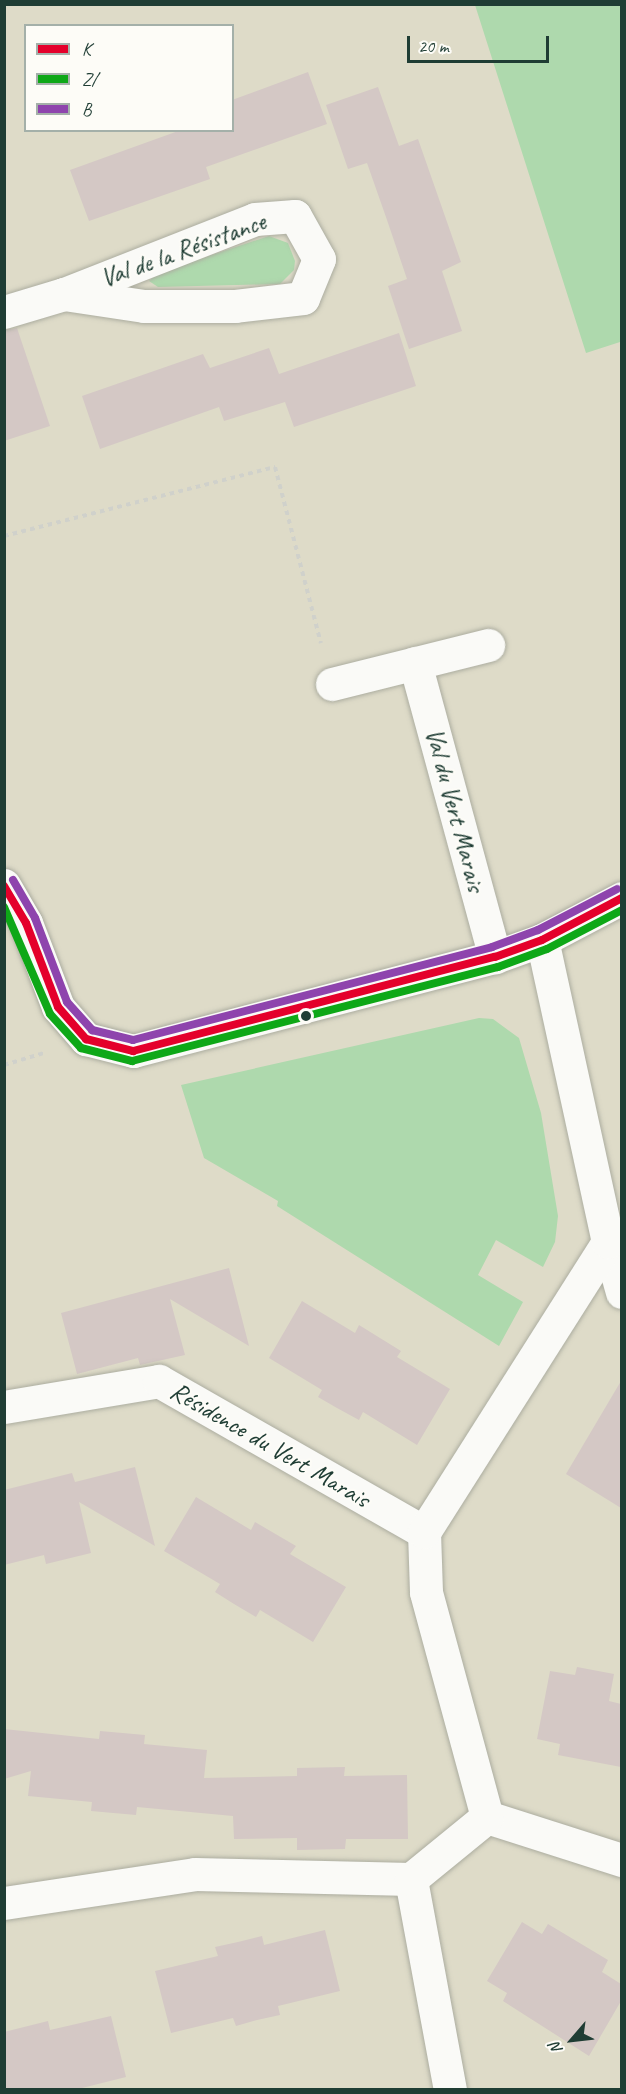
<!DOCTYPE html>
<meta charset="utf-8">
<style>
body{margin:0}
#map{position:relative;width:626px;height:2094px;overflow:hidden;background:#dedbc8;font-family:Caveat,sans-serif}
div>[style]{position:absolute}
.green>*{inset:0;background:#aed9ad}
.building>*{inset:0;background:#d4c8c5}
.path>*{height:4px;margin-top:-2px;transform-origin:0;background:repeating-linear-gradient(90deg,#d0d1cb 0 4.5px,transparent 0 9px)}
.roads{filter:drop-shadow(0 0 2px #acada0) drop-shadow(0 0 2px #acada0)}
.minor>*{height:33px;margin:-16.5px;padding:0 16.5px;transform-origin:16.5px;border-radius:16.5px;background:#fafaf7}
.bus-1>*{height:8px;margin:-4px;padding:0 4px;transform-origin:4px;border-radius:4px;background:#e4002b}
.bus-2>*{height:8px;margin:-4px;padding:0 4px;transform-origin:4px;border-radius:4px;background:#0ea817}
.bus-3>*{height:8px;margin:-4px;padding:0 4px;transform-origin:4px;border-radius:4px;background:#8e44ad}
.dots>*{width:16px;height:16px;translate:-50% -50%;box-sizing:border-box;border:3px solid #fdfcf7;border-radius:50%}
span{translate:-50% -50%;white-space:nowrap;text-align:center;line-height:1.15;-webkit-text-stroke:4.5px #fdfcf7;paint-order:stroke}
.street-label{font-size:26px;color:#1f3d34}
.frame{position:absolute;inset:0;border:6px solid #1f3d34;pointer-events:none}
.legend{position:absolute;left:24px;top:24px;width:210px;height:108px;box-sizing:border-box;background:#fdfcf7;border:2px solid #a4b0a9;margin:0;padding:8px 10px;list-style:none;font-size:18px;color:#1f3d34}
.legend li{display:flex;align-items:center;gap:12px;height:30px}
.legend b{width:30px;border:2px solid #a4b0a9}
.north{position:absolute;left:542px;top:2010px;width:60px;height:60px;-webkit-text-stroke:4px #fdfcf7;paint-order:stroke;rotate:242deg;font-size:16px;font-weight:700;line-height:24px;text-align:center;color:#1f3d34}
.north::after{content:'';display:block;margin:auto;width:21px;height:27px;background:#1f3d34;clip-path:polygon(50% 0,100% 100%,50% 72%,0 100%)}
.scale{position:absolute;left:407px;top:36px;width:142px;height:27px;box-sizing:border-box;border:3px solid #1f3d34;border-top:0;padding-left:8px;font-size:18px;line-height:21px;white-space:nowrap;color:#1f3d34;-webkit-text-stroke:4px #fdfcf7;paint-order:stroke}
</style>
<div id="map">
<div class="green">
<i style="clip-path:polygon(475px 5px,621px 5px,621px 347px,620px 342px,586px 353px)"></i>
<i style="clip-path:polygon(269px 236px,288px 243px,295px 261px,294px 270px,280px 284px,158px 287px,149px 281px,157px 273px)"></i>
<i style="clip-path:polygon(479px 1018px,493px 1019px,519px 1038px,541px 1113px,558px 1216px,555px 1242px,543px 1267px,496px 1240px,478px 1275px,523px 1302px,499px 1346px,277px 1206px,278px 1201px,204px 1158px,181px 1085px)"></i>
</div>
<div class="building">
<i style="clip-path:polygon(308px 72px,327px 124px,206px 167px,210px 179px,89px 221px,70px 170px,181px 130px,232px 130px,232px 100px)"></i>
<i style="clip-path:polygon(378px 87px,399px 146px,418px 139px,461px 262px,442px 271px,462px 331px,409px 349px,388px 286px,407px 279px,387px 220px,367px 163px,348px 169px,326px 105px)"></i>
<i style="clip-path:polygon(17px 328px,50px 426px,4px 441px,4px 330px)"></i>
<i style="clip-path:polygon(399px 333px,416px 386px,294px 427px,285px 402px,224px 421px,219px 407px,100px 449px,82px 396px,203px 354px,210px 368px,269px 348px,279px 374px)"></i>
<i style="clip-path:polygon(229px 1268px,249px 1346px,170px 1299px,185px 1355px,140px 1365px,138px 1358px,77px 1374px,61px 1313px)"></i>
<i style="clip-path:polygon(302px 1301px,355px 1333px,359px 1325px,401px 1351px,397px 1357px,450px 1389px,417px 1445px,363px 1412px,359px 1420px,337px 1408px,318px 1397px,322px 1390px,269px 1358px)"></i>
<i style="clip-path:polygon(621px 1381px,621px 1508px,566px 1474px)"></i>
<i style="clip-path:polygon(135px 1467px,155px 1546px,79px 1502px,91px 1553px,46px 1564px,44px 1555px,4px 1565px,4px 1490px,72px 1473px,75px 1482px)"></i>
<i style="clip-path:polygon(196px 1497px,251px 1530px,255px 1522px,296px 1546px,290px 1554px,346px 1587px,313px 1642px,260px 1610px,256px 1617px,234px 1604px,215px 1592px,220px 1584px,164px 1551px)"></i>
<i style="clip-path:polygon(577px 1667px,614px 1674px,609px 1701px,621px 1704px,621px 1767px,558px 1755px,560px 1744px,537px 1739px,550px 1671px,575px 1675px)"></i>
<i style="clip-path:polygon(4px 1729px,99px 1739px,100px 1731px,145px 1735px,144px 1744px,207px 1750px,204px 1778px,297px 1776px,297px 1768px,345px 1767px,344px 1776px,407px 1775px,408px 1839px,346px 1839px,345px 1849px,297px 1850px,297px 1838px,234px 1839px,233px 1816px,137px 1807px,136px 1815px,91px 1811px,92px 1802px,28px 1796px,31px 1771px,4px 1779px)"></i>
<i style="clip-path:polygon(522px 1922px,542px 1934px,548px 1924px,608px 1960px,602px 1972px,621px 1984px,621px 2001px,589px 2056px,503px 2001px,507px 1993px,487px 1981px)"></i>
<i style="clip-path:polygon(325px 1930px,340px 1991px,278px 2006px,280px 2015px,257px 2020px,236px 2026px,233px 2018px,171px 2033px,155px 1971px,218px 1956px,215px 1947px,238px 1942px,262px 1936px,264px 1945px)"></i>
<i style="clip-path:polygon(111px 2016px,126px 2077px,74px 2090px,4px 2090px,4px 2032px,48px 2021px,50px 2030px)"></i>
</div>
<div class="path">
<i style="left:4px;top:536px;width:280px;rotate:-14.3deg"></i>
<i style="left:275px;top:467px;width:182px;rotate:75.4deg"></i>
<i style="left:4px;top:1065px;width:42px;rotate:-16.7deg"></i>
</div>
<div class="roads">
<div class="minor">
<i style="left:4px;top:312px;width:63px;rotate:-16.7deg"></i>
<i style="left:64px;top:294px;width:205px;rotate:-21.4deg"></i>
<i style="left:255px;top:219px;width:40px;rotate:-4.3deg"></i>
<i style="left:295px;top:216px;width:49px;rotate:60.8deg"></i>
<i style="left:319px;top:259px;width:42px;rotate:112.3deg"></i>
<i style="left:303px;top:298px;width:68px;rotate:173.3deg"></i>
<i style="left:235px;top:306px;width:91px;rotate:180deg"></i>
<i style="left:144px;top:306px;width:81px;rotate:-171.5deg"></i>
<i style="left:415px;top:663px;width:305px;rotate:74.8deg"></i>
<i style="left:332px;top:684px;width:161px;rotate:-14deg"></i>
<i style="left:4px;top:885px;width:44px;rotate:59.9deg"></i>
<i style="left:26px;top:923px;width:90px;rotate:69.1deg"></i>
<i style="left:58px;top:1007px;width:43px;rotate:48.8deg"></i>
<i style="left:86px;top:1039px;width:49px;rotate:14.3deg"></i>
<i style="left:133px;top:1051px;width:374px;rotate:-14.6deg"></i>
<i style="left:495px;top:957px;width:50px;rotate:-19.9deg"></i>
<i style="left:542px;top:940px;width:90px;rotate:-27.7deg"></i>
<i style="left:608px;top:1242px;width:52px;rotate:74.4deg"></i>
<i style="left:4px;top:1407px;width:157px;rotate:-9.5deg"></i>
<i style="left:159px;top:1381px;width:305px;rotate:29.7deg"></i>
<i style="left:487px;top:1817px;width:142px;rotate:17.7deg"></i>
<i style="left:4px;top:1903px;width:193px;rotate:-8.6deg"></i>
<i style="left:195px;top:1874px;width:216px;rotate:1.3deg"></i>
<i style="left:450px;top:2090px;width:215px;rotate:-100.5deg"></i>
<i style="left:411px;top:1879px;width:98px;rotate:-39.2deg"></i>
<i style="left:487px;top:1817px;width:233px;rotate:-105.2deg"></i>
<i style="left:426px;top:1592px;width:60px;rotate:-91.9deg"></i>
<i style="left:424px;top:1532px;width:343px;rotate:-57.6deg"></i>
<i style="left:608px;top:1242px;width:309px;rotate:-102.3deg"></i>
</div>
</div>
<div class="bus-1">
<i style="left:4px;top:886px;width:43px;rotate:59.3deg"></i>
<i style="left:26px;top:923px;width:90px;rotate:69.1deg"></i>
<i style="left:58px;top:1007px;width:43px;rotate:48.8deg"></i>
<i style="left:86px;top:1039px;width:49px;rotate:14.3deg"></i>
<i style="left:133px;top:1051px;width:374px;rotate:-14.6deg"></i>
<i style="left:495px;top:957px;width:50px;rotate:-19.9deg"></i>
<i style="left:542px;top:940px;width:90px;rotate:-27.7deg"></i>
</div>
<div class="bus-2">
<i style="left:4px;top:907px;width:116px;rotate:66.7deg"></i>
<i style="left:50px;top:1014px;width:46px;rotate:47.6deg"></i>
<i style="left:81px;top:1048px;width:53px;rotate:14.3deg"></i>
<i style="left:132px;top:1061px;width:378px;rotate:-14.4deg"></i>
<i style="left:498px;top:967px;width:52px;rotate:-20.2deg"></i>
<i style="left:547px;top:949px;width:85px;rotate:-27.5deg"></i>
</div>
<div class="bus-3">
<i style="left:13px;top:880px;width:44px;rotate:59.9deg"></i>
<i style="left:35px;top:918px;width:90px;rotate:69.1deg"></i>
<i style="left:67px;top:1002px;width:38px;rotate:48deg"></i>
<i style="left:92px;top:1030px;width:42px;rotate:13.7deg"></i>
<i style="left:133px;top:1040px;width:371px;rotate:-14.5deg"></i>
<i style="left:492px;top:947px;width:49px;rotate:-20.3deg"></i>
<i style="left:538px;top:930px;width:89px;rotate:-27.4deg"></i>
</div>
<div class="dots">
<i style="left:306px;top:1016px;background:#1f3d34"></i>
</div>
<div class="street-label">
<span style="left:183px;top:250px;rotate:-20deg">Val de la Résistance</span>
<span style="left:455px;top:810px;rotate:75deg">Val du Vert Marais</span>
<span style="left:270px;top:1445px;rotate:30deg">Résidence du Vert Marais</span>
</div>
<div class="frame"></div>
<ul class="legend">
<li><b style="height:8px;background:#e4002b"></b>K</li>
<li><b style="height:8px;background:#0ea817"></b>Z/</li>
<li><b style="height:8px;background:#8e44ad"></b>B</li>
</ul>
<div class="north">N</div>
<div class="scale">20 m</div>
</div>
